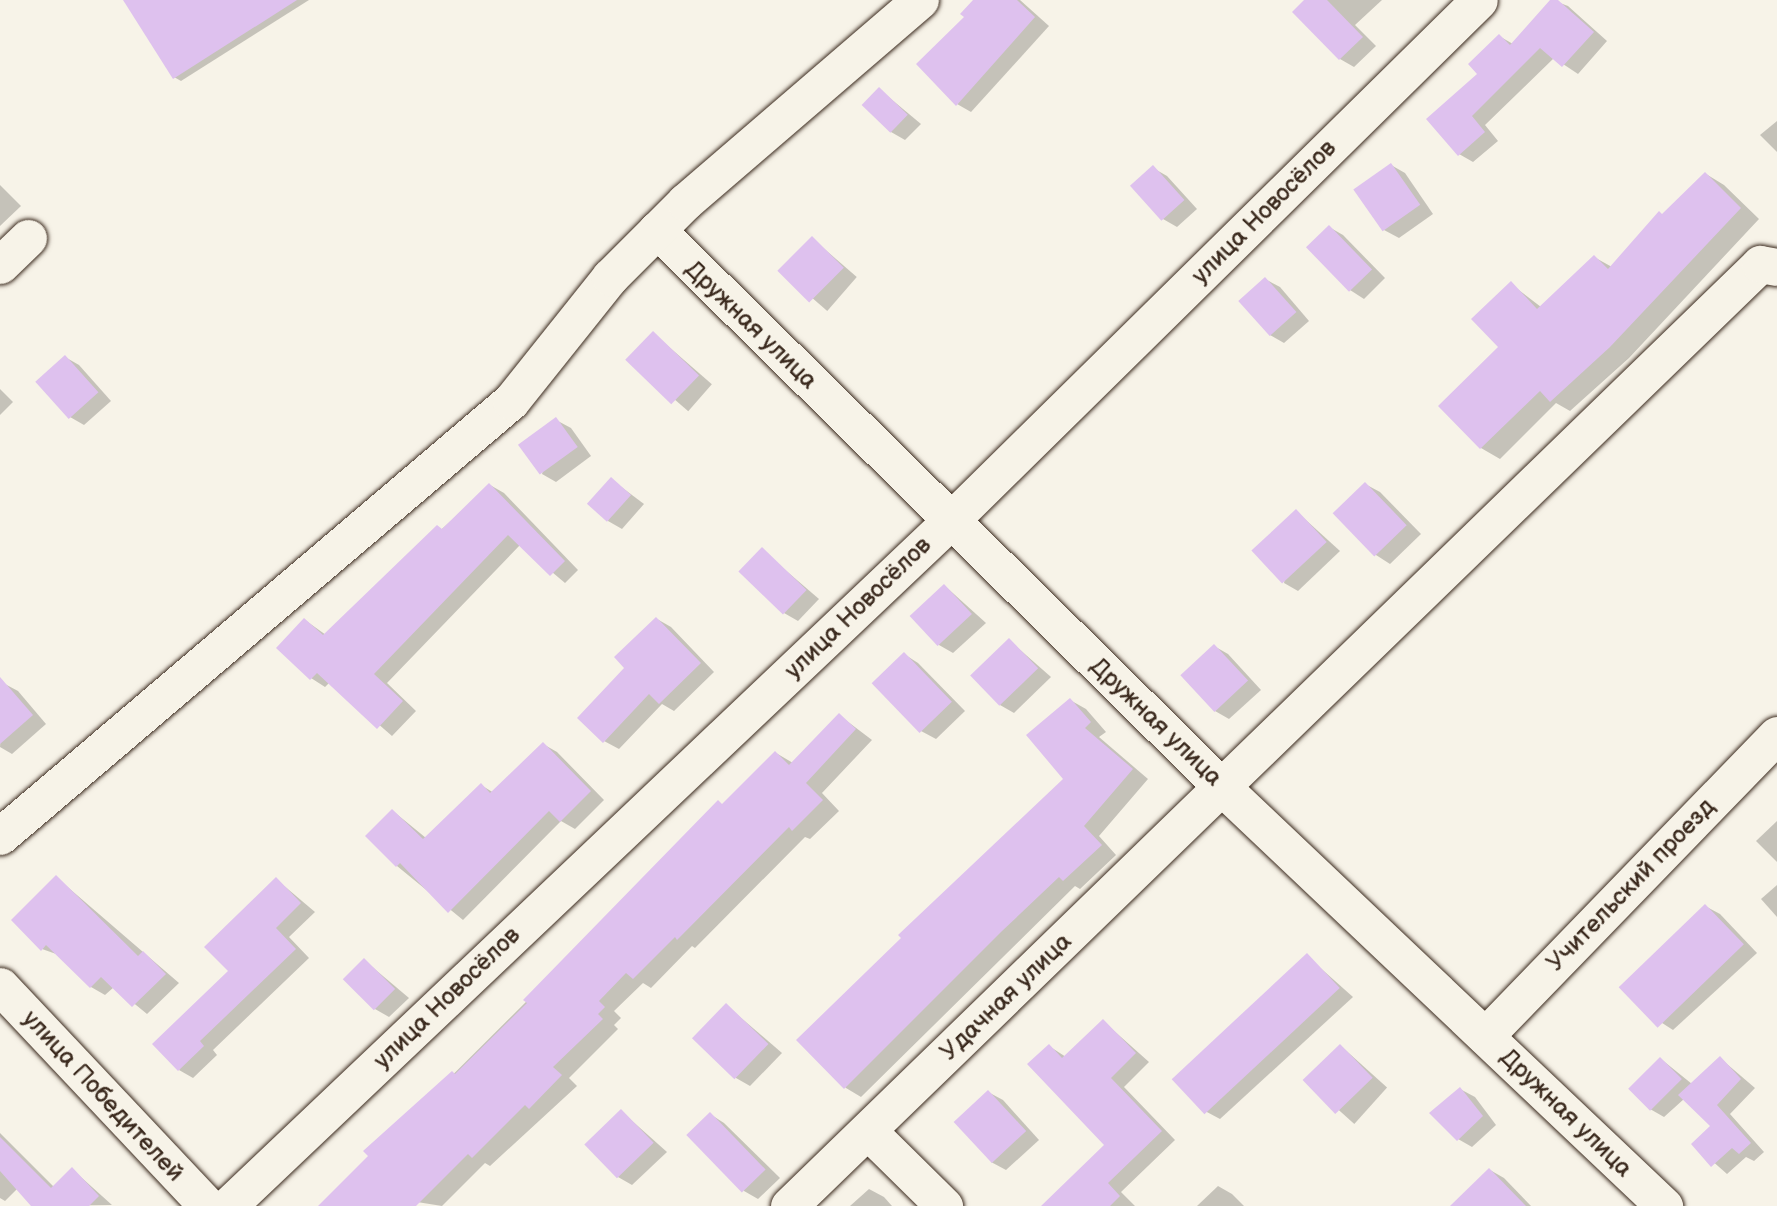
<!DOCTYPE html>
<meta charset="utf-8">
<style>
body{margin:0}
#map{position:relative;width:1777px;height:1206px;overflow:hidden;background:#f7f3e8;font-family:"Balsamiq Sans",sans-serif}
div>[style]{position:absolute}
.shadow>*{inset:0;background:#0003;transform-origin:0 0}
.building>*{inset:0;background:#dec1ee;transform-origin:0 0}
.roads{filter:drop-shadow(0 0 2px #3b2a1e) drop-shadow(0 0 2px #3b2a1e)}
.minor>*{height:37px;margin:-18.5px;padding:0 18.5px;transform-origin:18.5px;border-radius:18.5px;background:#f7f3e8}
span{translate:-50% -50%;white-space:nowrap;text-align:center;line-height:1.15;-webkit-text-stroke:5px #f7f3e8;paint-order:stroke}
.street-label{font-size:24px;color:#3b2a1e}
</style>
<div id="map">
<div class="shadow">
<i style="clip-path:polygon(134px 0,309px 0,181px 81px,174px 77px)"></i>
<i style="clip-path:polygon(976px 0,1020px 0,1049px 26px,971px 112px,957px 104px,967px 17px)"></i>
<i style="clip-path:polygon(1306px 0,1382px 0,1355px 25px,1376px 46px,1354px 67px,1340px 59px)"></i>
<i style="clip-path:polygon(1552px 0,1568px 6px,1607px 41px,1578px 74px,1554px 58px,1485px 125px,1498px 141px,1473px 162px,1459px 154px,1480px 74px,1499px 36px,1513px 44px)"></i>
<i style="clip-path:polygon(879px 89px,921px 124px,905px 140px,891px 132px)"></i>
<i style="clip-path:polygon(1777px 121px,1777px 152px,1760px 135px)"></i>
<i style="clip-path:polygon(1391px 165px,1405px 173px,1433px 214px,1399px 238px,1384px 230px,1356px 190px)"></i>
<i style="clip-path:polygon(1153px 168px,1167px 176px,1197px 209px,1177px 227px,1163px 219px)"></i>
<i style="clip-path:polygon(1706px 174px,1724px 185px,1759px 219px,1629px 358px,1570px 411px,1556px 403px,1500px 459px,1481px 448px,1440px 406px,1501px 347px,1511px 284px,1541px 307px,1594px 257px,1612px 267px)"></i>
<i style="clip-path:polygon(0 185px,21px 206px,0 226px)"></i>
<i style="clip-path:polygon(1329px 227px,1343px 235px,1385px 278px,1364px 299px,1350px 290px)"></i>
<i style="left:813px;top:239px;width:58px;height:45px;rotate:41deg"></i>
<i style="clip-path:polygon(1265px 279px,1280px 287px,1309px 321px,1284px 343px,1270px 335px)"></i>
<i style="left:653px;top:333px;width:78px;height:36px;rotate:41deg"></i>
<i style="clip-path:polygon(65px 357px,79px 365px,111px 401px,84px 425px,70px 417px,38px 381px)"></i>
<i style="clip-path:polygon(0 389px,13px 402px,0 415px)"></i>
<i style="clip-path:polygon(556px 420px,571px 428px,591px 456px,556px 482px,542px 474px)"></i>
<i style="clip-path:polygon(612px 480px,644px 504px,622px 529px,608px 521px)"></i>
<i style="clip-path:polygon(1365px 484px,1380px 492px,1421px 534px,1390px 564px,1376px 555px)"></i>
<i style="clip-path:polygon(490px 485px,504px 493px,578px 570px,565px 583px,520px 545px,387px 683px,416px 711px,392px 736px,330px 682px,325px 687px,311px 678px,305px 620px,326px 635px)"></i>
<i style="clip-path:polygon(1296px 511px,1340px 551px,1298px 591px,1284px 583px)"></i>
<i style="clip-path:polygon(762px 550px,819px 599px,798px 621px,784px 613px)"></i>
<i style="clip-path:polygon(945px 586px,986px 623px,953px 653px,939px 645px)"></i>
<i style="clip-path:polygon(657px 619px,671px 627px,714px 672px,674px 711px,662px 704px,619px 749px,604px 741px,626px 668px)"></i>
<i style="clip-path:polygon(1009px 640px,1051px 677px,1014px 713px,1000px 705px)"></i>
<i style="clip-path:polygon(1214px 646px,1228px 654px,1261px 690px,1229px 719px,1215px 711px)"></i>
<i style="clip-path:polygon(904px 654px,918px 663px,965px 711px,936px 739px,921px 731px,875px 683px)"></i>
<i style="clip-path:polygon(3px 683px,18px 691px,46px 724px,12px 754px,0 747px)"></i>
<i style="clip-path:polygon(1070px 700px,1086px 709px,1106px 732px,1099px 737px,1148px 779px,1099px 836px,1116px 855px,1080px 889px,1075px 886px,861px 1097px,846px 1088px,799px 1040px,1065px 779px)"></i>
<i style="clip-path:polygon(839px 715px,872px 740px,822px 793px,839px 811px,810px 839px,805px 837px,695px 948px,692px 946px,651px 988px,643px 983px,614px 1011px,621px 1018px,614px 1025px,618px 1029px,569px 1078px,577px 1086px,490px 1166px,485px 1163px,442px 1206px,417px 1202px,321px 1206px,776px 753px,793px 763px)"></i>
<i style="clip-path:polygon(543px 744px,557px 752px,604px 800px,575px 829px,561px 821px,463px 920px,397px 866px,393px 811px,426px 838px,481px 785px,494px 793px)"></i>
<i style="clip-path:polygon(1777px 821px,1777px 862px,1756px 841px)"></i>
<i style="clip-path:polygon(56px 877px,179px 983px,147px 1014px,114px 987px,105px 995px,91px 987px,59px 955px,42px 949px)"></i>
<i style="clip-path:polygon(276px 879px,315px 912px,289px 937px,309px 958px,213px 1050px,217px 1055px,193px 1078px,179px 1070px)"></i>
<i style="clip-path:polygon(1777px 885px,1777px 917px,1761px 899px)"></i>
<i style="clip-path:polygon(1705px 906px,1720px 914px,1757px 953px,1673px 1030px,1659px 1021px)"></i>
<i style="clip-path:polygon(1307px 956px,1353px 997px,1220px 1119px,1205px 1111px)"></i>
<i style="clip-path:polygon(364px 960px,409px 998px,389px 1017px,375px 1009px)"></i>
<i style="clip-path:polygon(726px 1005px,782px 1053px,750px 1086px,736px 1078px)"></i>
<i style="clip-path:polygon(1103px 1021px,1149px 1062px,1124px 1087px,1175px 1140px,1121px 1192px,1135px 1206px,1061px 1206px,1107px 1145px,1049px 1046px,1066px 1057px)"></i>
<i style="left:1341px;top:1046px;width:62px;height:49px;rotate:42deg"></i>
<i style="clip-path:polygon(1720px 1058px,1755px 1088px,1730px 1114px,1764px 1152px,1754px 1161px,1746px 1157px,1727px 1174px,1693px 1144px,1712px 1126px,1684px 1099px,1664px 1117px,1650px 1109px,1661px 1059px,1692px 1084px)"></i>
<i style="clip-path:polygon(1460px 1089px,1475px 1097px,1496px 1125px,1472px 1147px,1458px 1139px)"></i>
<i style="clip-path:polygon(988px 1092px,1003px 1100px,1039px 1140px,1006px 1170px,991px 1162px)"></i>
<i style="clip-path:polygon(621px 1111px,667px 1152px,632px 1185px,618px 1177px)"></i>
<i style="clip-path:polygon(710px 1114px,724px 1123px,780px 1178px,758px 1199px,744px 1191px)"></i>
<i style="clip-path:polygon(0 1133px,54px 1187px,72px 1169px,112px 1205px,35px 1206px,18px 1188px,5px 1201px,0 1198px)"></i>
<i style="clip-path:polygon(1490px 1170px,1504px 1178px,1531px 1206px,1461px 1206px)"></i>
<i style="clip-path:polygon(1218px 1186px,1232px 1194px,1244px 1206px,1197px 1206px)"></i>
<i style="clip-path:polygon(869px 1189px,884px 1197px,892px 1206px,850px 1206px)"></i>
</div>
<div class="building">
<i style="clip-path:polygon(123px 0,297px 0,173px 79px)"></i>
<i style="clip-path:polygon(973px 0,1017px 0,1035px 17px,956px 106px,916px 64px,964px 17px,960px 14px)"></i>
<i style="clip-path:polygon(1304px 0,1327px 0,1363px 37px,1339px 60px,1292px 12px)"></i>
<i style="clip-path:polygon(1550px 0,1558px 0,1594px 32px,1562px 67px,1540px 48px,1472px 116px,1485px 132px,1458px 156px,1426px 119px,1477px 74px,1468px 64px,1499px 34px,1510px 45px)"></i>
<i style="left:879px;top:87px;width:40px;height:25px;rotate:44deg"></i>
<i style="left:1391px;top:163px;width:51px;height:46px;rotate:55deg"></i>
<i style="left:1153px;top:165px;width:47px;height:31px;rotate:48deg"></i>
<i style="clip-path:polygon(1705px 172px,1741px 208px,1610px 347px,1550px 402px,1540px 391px,1480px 449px,1438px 406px,1498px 347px,1471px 319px,1511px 281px,1537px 309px,1594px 255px,1608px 269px,1659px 211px,1662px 214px)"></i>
<i style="left:1329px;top:225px;width:62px;height:32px;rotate:46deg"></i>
<i style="left:812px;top:236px;width:45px;height:49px;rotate:45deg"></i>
<i style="left:1265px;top:277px;width:47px;height:36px;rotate:48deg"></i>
<i style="left:653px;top:331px;width:64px;height:40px;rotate:44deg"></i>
<i style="left:65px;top:355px;width:50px;height:40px;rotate:48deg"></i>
<i style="left:556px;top:417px;width:37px;height:47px;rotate:54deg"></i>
<i style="left:611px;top:477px;width:27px;height:36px;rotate:42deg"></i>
<i style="left:1365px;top:482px;width:60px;height:45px;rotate:46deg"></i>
<i style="clip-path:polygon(489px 483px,565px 561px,550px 576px,508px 535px,374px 674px,403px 701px,377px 729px,317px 673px,310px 680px,276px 648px,304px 618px,323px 635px,437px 525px,442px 529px)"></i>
<i style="left:1296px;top:509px;width:45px;height:61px;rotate:47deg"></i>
<i style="left:762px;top:547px;width:62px;height:34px;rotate:44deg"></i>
<i style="left:944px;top:584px;width:41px;height:47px;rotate:47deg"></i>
<i style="clip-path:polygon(656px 617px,701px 663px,659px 704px,649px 694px,603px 743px,577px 718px,624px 668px,614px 657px)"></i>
<i style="left:1009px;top:638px;width:42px;height:54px;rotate:46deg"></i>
<i style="left:1214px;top:644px;width:50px;height:46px;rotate:47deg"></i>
<i style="left:904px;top:652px;width:69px;height:45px;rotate:46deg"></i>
<i style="clip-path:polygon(0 677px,33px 715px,0 744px)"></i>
<i style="clip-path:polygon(1070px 698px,1091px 722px,1085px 728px,1133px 769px,1084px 826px,1102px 845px,1063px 881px,1059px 877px,1001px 932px,844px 1089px,796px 1040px,901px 938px,898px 935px,1063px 779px,1026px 735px)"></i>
<i style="clip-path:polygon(839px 713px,856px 729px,806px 783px,823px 800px,792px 831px,789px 827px,677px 940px,675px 937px,633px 979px,626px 973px,599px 1001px,605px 1007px,598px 1014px,603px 1019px,553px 1067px,562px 1075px,529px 1109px,525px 1105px,472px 1158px,468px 1154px,416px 1206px,318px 1206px,368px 1156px,363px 1151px,452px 1071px,455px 1074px,527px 1003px,523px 1000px,718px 800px,722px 804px,775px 751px,789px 765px)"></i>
<i style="clip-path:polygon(543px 742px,591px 791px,560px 822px,549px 811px,448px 913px,400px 863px,396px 867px,365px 836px,392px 809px,423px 839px,481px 783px,490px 793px)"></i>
<i style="clip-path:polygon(56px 875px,138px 956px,143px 951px,166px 974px,132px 1007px,101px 977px,90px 988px,46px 945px,41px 951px,11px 920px)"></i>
<i style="clip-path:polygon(276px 877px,301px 903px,276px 928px,296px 949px,200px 1041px,204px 1046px,178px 1071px,152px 1044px,228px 971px,204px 947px)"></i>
<i style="left:1705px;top:904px;width:56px;height:120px;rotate:46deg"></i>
<i style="left:1307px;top:953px;width:48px;height:185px;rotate:47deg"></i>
<i style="left:364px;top:958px;width:44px;height:30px;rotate:45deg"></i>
<i style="left:726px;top:1003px;width:59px;height:49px;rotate:44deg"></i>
<i style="clip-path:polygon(1103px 1019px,1136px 1053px,1111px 1078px,1162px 1131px,1108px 1183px,1120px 1196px,1110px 1206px,1041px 1206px,1104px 1145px,1027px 1064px,1049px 1044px,1062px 1058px)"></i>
<i style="left:1340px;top:1044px;width:47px;height:52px;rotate:46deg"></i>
<i style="clip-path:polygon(1720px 1056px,1741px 1079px,1717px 1105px,1751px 1143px,1739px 1154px,1732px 1148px,1711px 1167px,1691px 1144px,1710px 1126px,1678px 1095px)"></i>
<i style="left:1660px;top:1057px;width:31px;height:45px;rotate:45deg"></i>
<i style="clip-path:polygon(1460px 1087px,1483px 1116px,1457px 1141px,1429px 1113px)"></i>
<i style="left:988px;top:1090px;width:56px;height:47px;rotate:47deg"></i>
<i style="left:621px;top:1109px;width:47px;height:51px;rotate:46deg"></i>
<i style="left:710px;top:1112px;width:80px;height:33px;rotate:46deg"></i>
<i style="clip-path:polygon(0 1137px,51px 1188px,72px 1167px,99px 1196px,89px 1206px,31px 1206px,0 1171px)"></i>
<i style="clip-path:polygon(1489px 1168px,1526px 1206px,1450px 1206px)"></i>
</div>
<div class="roads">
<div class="minor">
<i style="left:657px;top:230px;width:795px;rotate:44.59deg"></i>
<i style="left:1223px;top:788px;width:608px;rotate:43.47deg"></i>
<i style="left:0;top:265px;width:39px;rotate:-44deg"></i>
<i style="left:0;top:836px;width:671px;rotate:-40.41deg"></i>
<i style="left:511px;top:401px;width:159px;rotate:-51.4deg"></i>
<i style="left:610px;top:277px;width:106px;rotate:-45deg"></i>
<i style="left:685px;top:202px;width:310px;rotate:-40.7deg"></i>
<i style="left:0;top:986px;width:302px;rotate:46.7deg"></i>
<i style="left:1485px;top:1036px;width:419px;rotate:-45.9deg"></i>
<i style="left:868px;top:1131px;width:107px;rotate:44.6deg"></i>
<i style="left:228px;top:1206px;width:995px;rotate:-43.49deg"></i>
<i style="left:950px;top:521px;width:742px;rotate:-44.56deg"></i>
<i style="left:789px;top:1206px;width:1353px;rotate:-44.13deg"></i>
<i style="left:1760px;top:264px;width:17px;rotate:10deg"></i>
</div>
</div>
<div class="street-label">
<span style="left:1264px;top:212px;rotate:-45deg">улица Новосёлов</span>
<span style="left:751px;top:325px;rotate:44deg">Дружная улица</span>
<span style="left:858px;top:608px;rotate:-44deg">улица Новосёлов</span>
<span style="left:1156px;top:722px;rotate:44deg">Дружная улица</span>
<span style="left:1631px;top:885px;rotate:-46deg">Учительский проезд</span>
<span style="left:1006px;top:997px;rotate:-44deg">Удачная улица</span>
<span style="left:447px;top:998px;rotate:-44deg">улица Новосёлов</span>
<span style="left:103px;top:1096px;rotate:47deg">улица Победителей</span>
<span style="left:1566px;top:1113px;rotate:44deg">Дружная улица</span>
</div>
</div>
